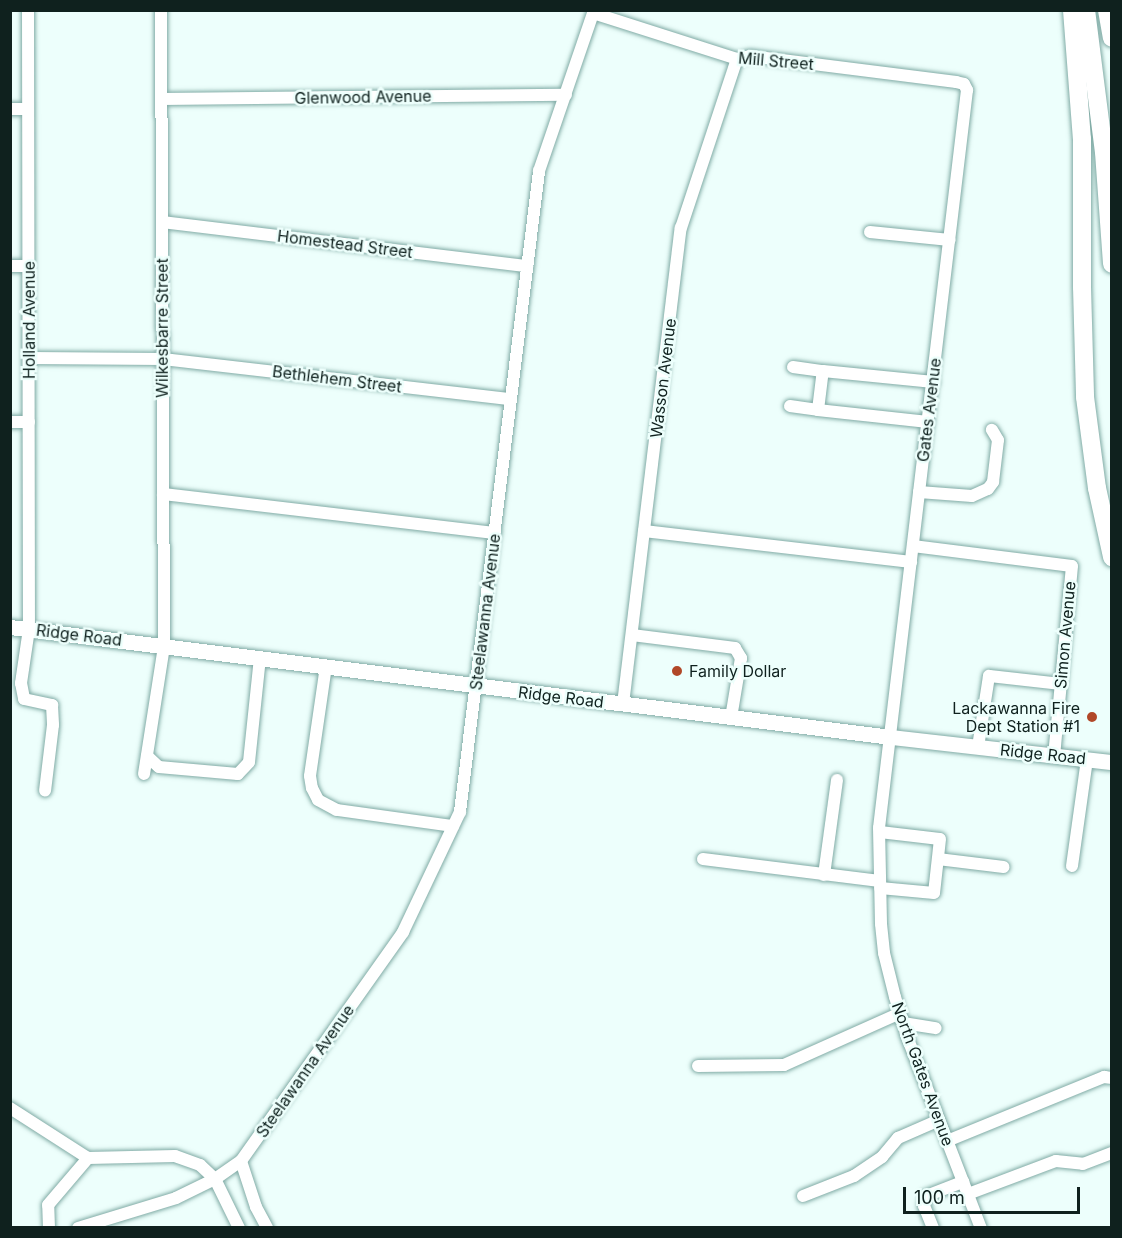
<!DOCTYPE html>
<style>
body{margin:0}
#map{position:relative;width:1122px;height:1238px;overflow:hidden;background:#edfffc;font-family:Inter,sans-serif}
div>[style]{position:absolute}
.roads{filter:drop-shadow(0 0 2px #80aba5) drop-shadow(0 0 2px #80aba5)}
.minor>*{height:12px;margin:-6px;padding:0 6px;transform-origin:6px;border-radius:6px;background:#fff}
.major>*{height:15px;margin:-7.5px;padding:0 7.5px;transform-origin:7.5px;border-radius:7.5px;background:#fff}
.highway>*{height:18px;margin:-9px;padding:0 9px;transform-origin:9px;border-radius:9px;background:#fff}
.dots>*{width:16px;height:16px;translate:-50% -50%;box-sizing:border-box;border:3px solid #edfffc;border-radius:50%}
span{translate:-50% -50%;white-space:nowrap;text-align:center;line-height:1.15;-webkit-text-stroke:5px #edfffc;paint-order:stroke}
.street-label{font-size:16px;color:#0f211e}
.poi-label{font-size:16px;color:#0f211e}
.left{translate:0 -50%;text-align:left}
.right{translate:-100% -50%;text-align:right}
.frame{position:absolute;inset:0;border:12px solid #0f211e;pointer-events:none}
.scale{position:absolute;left:903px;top:1187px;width:177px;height:27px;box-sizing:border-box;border:3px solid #0f211e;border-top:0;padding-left:8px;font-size:18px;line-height:21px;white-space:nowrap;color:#0f211e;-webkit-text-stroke:4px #edfffc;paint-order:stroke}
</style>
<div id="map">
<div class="roads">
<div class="minor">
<i style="left:28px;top:10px;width:619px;rotate:89.91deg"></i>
<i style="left:29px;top:629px;width:55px;rotate:98.4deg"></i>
<i style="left:21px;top:683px;width:16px;rotate:79deg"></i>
<i style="left:24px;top:699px;width:29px;rotate:12deg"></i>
<i style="left:52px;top:705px;width:20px;rotate:87deg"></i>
<i style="left:53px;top:725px;width:66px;rotate:96.9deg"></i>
<i style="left:593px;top:13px;width:151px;rotate:17.7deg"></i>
<i style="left:737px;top:59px;width:13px;rotate:-13deg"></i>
<i style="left:750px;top:56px;width:208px;rotate:7.2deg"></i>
<i style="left:956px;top:82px;width:8px;rotate:14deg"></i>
<i style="left:964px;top:84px;width:7px;rotate:63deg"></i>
<i style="left:967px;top:90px;width:743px;rotate:96.8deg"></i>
<i style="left:879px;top:828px;width:96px;rotate:88.8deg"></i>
<i style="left:881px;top:924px;width:29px;rotate:84deg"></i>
<i style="left:884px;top:953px;width:45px;rotate:76deg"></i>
<i style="left:895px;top:997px;width:39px;rotate:73deg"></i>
<i style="left:906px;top:1034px;width:208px;rotate:68.9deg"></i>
<i style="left:161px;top:99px;width:405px;rotate:-0.6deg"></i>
<i style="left:10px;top:109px;width:18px"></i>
<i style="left:162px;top:222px;width:368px;rotate:6.9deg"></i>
<i style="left:870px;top:232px;width:80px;rotate:5.7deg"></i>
<i style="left:10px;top:266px;width:18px"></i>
<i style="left:29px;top:358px;width:134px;rotate:0.4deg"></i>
<i style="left:163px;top:359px;width:350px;rotate:6.6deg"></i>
<i style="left:793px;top:367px;width:30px;rotate:8deg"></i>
<i style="left:790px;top:406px;width:28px;rotate:8deg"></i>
<i style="left:10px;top:422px;width:19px"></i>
<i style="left:928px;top:422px;width:111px;rotate:-173.8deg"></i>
<i style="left:818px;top:410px;width:39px;rotate:-83deg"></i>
<i style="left:823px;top:371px;width:111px;rotate:5.7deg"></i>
<i style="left:919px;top:492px;width:53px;rotate:4.3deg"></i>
<i style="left:972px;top:496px;width:17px;rotate:-24deg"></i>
<i style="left:988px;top:489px;width:9px;rotate:-54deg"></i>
<i style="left:993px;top:482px;width:42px;rotate:-83.2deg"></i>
<i style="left:998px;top:440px;width:12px;rotate:-121deg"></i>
<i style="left:163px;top:494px;width:334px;rotate:6.7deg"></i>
<i style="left:644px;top:531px;width:269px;rotate:6.6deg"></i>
<i style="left:913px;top:546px;width:160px;rotate:7.2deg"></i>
<i style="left:1072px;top:566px;width:190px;rotate:95.4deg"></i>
<i style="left:632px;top:635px;width:104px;rotate:7.2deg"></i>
<i style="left:735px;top:648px;width:12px;rotate:59deg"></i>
<i style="left:741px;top:658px;width:61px;rotate:99.5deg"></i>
<i style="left:326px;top:666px;width:111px;rotate:98.3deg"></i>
<i style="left:310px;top:776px;width:12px;rotate:81deg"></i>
<i style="left:312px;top:788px;width:13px;rotate:63deg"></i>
<i style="left:318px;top:800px;width:21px;rotate:28deg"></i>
<i style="left:337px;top:810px;width:117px;rotate:7.9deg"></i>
<i style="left:623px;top:704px;width:480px;rotate:-83.1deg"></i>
<i style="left:681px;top:228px;width:178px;rotate:-71.7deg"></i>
<i style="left:978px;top:747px;width:72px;rotate:-81.2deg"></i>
<i style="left:989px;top:676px;width:71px;rotate:6.4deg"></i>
<i style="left:147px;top:756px;width:16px;rotate:43deg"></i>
<i style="left:159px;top:767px;width:79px;rotate:5.1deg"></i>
<i style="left:238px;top:774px;width:16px;rotate:-47deg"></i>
<i style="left:249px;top:762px;width:105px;rotate:-84deg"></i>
<i style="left:144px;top:774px;width:130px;rotate:-81.1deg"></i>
<i style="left:164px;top:646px;width:636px;rotate:-90.27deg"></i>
<i style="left:880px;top:832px;width:60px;rotate:6.7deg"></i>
<i style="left:940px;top:839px;width:54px;rotate:96.3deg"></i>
<i style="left:934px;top:893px;width:54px;rotate:-174.7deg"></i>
<i style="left:703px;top:859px;width:178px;rotate:7.1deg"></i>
<i style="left:938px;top:859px;width:66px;rotate:6.9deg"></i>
<i style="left:1072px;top:866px;width:108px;rotate:-82deg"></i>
<i style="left:824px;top:875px;width:96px;rotate:-82.2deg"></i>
<i style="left:903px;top:1023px;width:33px;rotate:9deg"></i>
<i style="left:698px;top:1066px;width:86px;rotate:-0.7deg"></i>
<i style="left:784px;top:1065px;width:127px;rotate:-24.1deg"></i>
<i style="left:10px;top:1108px;width:93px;rotate:32.7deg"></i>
<i style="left:88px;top:1158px;width:87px;rotate:-1.3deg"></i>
<i style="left:175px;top:1156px;width:27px;rotate:20deg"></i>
<i style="left:200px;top:1165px;width:21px;rotate:43deg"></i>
<i style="left:215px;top:1179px;width:32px;rotate:-35deg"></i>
<i style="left:241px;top:1161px;width:281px;rotate:-54.7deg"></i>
<i style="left:403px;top:932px;width:133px;rotate:-64.6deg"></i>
<i style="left:460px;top:812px;width:646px;rotate:-82.97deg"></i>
<i style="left:539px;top:171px;width:170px;rotate:-71.1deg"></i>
<i style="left:947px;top:1141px;width:170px;rotate:-22.2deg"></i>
<i style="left:1104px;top:1077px;width:8px;rotate:7deg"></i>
<i style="left:241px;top:1161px;width:48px;rotate:71.9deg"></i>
<i style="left:256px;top:1207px;width:24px;rotate:62deg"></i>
<i style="left:968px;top:1194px;width:94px;rotate:-20.6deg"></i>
<i style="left:1056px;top:1161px;width:27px;rotate:6deg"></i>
<i style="left:1083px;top:1164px;width:31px;rotate:-21deg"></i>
<i style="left:803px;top:1196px;width:55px;rotate:-21.4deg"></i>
<i style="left:854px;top:1176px;width:34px;rotate:-34deg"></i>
<i style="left:882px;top:1157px;width:25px;rotate:-50deg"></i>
<i style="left:898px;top:1138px;width:45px;rotate:-23.7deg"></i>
<i style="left:49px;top:1228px;width:23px;rotate:-92deg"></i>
<i style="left:48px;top:1205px;width:62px;rotate:-49.6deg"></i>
<i style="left:78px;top:1228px;width:102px;rotate:-17deg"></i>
<i style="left:176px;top:1198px;width:43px;rotate:-26deg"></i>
<i style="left:215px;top:1179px;width:55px;rotate:63.9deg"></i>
<i style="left:933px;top:1228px;width:24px;rotate:-112deg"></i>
<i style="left:924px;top:1206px;width:10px;rotate:-79deg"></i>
<i style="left:926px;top:1196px;width:40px;rotate:-21deg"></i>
</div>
<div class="major">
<i style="left:10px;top:627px;width:888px;rotate:7.12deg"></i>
<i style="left:891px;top:737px;width:222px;rotate:6.5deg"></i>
</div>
<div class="highway">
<i style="left:1072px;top:10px;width:129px;rotate:85.6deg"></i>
<i style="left:1082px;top:139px;width:148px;rotate:90deg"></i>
<i style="left:1082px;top:287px;width:110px;rotate:88.4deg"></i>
<i style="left:1085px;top:397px;width:92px;rotate:82.5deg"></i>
<i style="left:1097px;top:488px;width:71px;rotate:77.7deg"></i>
<i style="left:1086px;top:10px;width:143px;rotate:82.8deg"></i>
<i style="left:1104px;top:152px;width:112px;rotate:85.9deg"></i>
<i style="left:1107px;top:10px;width:28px;rotate:80deg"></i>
</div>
</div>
<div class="dots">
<i style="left:677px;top:671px;background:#b14828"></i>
<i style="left:1092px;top:717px;background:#b14828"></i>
</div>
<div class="street-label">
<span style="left:776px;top:61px;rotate:5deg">Mill Street</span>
<span style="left:363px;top:97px;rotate:-1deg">Glenwood Avenue</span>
<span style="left:345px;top:244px;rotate:7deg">Homestead Street</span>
<span style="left:29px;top:320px;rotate:-90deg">Holland Avenue</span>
<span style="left:162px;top:328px;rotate:-90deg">Wilkesbarre Street</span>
<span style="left:663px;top:378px;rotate:-83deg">Wasson Avenue</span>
<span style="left:337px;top:379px;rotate:7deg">Bethlehem Street</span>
<span style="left:929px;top:410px;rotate:-83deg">Gates Avenue</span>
<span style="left:485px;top:612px;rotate:-83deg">Steelawanna Avenue</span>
<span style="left:79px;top:635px;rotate:7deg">Ridge Road</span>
<span style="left:1065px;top:635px;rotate:-85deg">Simon Avenue</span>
<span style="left:561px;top:697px;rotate:7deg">Ridge Road</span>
<span style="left:1043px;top:754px;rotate:6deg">Ridge Road</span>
<span style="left:305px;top:1071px;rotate:-55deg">Steelawanna Avenue</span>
<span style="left:923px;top:1074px;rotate:70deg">North Gates Avenue</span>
</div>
<div class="poi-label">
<span class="left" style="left:689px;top:671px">Family Dollar</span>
<span class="right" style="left:1080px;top:717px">Lackawanna Fire<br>Dept Station #1</span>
</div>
<div class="frame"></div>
<div class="scale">100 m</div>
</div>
